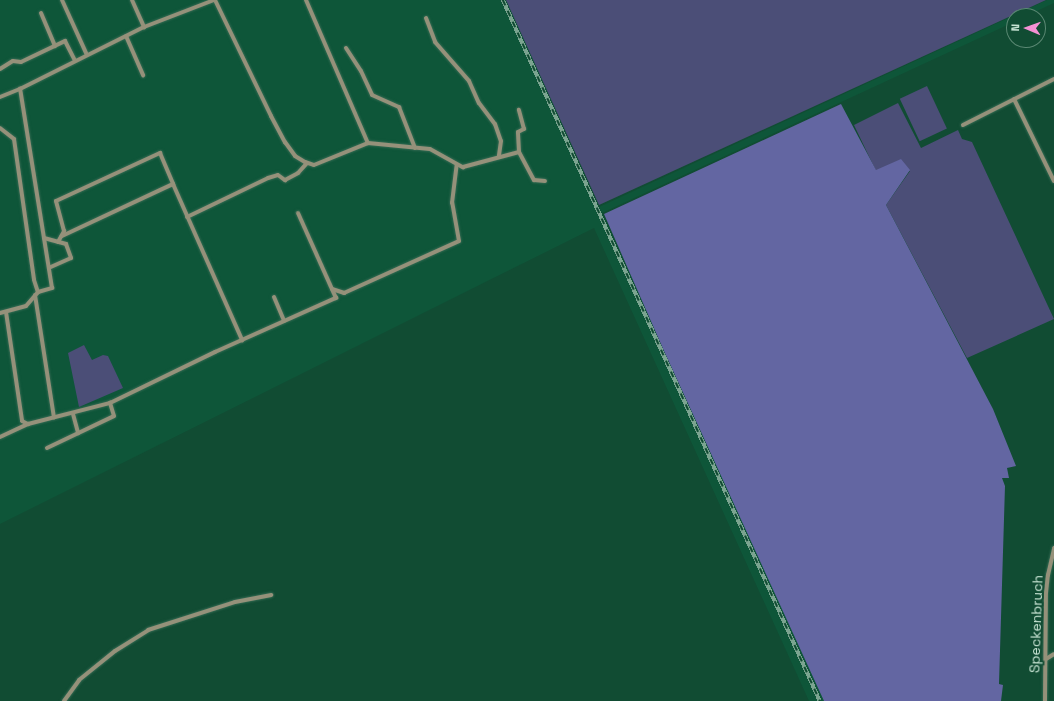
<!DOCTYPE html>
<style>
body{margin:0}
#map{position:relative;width:1054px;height:701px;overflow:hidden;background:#114c33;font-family:"Space Grotesk",sans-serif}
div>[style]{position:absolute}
.built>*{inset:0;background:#0e5639}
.green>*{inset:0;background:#4b4e77;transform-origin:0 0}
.forest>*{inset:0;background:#6366a2}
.roads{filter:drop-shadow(0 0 1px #356a53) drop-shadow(0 0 1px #356a53)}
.minor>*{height:4px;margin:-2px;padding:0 2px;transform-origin:2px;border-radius:2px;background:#95917a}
.rail>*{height:3.5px;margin-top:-1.75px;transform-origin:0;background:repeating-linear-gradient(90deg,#114c33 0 6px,#7ba490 0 12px);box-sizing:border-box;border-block:1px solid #7ba490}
span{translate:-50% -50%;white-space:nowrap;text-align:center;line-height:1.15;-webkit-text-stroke:3.5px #114c33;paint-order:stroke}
.street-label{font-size:14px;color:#c7e3d3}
.north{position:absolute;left:1006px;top:8px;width:40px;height:40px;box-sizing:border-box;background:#114c33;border:1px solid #5a8873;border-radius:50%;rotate:272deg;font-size:11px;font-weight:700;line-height:16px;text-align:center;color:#c7e3d3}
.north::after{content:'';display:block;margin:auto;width:14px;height:18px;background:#f491d4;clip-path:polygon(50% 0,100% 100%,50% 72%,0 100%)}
</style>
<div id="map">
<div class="built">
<i style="clip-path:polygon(0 0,506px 0,599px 207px,1047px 0,1054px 0,1054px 3px,1026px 16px,1014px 16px,1014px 22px,602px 213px,824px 701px,809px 701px,594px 228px,0 524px)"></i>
</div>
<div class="green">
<i style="clip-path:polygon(506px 0,1046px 0,599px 205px)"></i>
<i style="left:927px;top:86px;width:47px;height:30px;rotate:65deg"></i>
<i style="clip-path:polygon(898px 103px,921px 148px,958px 130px,962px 139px,972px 142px,1054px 319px,967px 358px,886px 205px,910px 171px,876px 171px,854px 125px)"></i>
<i style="clip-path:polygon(84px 345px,92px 360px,103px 355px,108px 356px,123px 388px,79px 407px,68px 353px)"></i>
</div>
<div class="forest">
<i style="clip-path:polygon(841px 104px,876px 170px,901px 159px,910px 170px,886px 205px,993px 409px,1016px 466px,1007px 468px,1009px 478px,1002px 478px,1005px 486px,999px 684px,1003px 685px,1001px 701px,824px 701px,664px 351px,604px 214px)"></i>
</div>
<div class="roads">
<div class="minor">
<i style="left:62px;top:0;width:60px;rotate:65.6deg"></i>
<i style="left:132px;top:0;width:30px;rotate:66deg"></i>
<i style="left:215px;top:0;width:129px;rotate:64.2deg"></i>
<i style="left:271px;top:116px;width:30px;rotate:62deg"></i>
<i style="left:285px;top:142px;width:17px;rotate:54deg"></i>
<i style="left:295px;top:156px;width:12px;rotate:31deg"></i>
<i style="left:305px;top:162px;width:9px;rotate:18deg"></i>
<i style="left:314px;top:165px;width:58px;rotate:-22.2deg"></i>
<i style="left:306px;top:0;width:156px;rotate:66.6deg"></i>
<i style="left:368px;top:143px;width:62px;rotate:5.5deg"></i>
<i style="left:430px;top:149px;width:38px;rotate:29deg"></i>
<i style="left:463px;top:167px;width:58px;rotate:-15deg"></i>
<i style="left:519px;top:152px;width:20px;rotate:-93deg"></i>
<i style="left:518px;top:132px;width:7px;rotate:-27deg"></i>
<i style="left:524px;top:129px;width:20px;rotate:-105deg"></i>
<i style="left:41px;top:13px;width:36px;rotate:67deg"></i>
<i style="left:426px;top:18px;width:26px;rotate:69deg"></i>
<i style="left:435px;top:42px;width:52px;rotate:48.9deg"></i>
<i style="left:469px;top:81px;width:24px;rotate:66deg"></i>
<i style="left:479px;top:103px;width:26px;rotate:53deg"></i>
<i style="left:495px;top:124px;width:18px;rotate:71deg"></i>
<i style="left:501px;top:141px;width:15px;rotate:98deg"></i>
<i style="left:126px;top:36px;width:43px;rotate:66.4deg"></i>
<i style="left:346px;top:48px;width:27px;rotate:57deg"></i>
<i style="left:361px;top:71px;width:26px;rotate:65deg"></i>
<i style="left:372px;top:95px;width:30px;rotate:24deg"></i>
<i style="left:399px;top:107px;width:44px;rotate:68.7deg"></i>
<i style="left:0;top:69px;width:15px;rotate:-32deg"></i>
<i style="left:13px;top:61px;width:8px;rotate:7deg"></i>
<i style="left:21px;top:62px;width:49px;rotate:-25.5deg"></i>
<i style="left:65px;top:41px;width:22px;rotate:63deg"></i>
<i style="left:0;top:97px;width:22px;rotate:-22deg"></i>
<i style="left:20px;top:89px;width:139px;rotate:-26.6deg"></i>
<i style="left:144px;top:27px;width:75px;rotate:-21.1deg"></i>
<i style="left:1014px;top:99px;width:91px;rotate:64deg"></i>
<i style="left:963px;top:125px;width:102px;rotate:-26.8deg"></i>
<i style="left:0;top:128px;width:18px;rotate:38deg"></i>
<i style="left:14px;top:139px;width:142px;rotate:81.9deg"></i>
<i style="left:34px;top:280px;width:13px;rotate:72deg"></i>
<i style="left:519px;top:152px;width:32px;rotate:62deg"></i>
<i style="left:534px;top:180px;width:11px;rotate:5deg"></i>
<i style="left:173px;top:184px;width:171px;rotate:66.1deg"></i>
<i style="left:187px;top:217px;width:90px;rotate:-25.7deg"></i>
<i style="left:268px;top:178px;width:10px;rotate:-17deg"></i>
<i style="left:278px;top:175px;width:9px;rotate:36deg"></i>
<i style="left:285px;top:180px;width:15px;rotate:-28deg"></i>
<i style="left:298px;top:173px;width:13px;rotate:-48deg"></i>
<i style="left:44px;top:238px;width:23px;rotate:15deg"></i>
<i style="left:66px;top:244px;width:15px;rotate:70deg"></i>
<i style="left:71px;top:258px;width:24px;rotate:156deg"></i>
<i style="left:58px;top:242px;width:13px;rotate:-61deg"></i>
<i style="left:64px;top:231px;width:31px;rotate:-105deg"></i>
<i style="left:56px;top:201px;width:115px;rotate:-24.8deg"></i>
<i style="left:160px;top:153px;width:34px;rotate:67deg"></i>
<i style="left:173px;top:184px;width:123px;rotate:154.9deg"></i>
<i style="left:332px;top:289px;width:13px;rotate:18deg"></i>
<i style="left:344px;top:293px;width:126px;rotate:-24.3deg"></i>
<i style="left:459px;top:241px;width:39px;rotate:-100deg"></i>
<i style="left:452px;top:203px;width:38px;rotate:-83deg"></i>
<i style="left:35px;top:295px;width:124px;rotate:81.2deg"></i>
<i style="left:274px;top:297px;width:26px;rotate:67deg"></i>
<i style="left:6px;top:312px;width:110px;rotate:81.6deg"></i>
<i style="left:22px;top:421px;width:7px;rotate:27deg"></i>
<i style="left:28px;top:424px;width:85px;rotate:-14.4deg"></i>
<i style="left:110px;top:403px;width:117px;rotate:-25.9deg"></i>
<i style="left:215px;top:352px;width:133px;rotate:-24.1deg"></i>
<i style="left:336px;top:298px;width:93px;rotate:-114.1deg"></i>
<i style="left:0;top:313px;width:27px;rotate:-15deg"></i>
<i style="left:26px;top:306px;width:18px;rotate:-49deg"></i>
<i style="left:38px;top:292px;width:15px;rotate:-16deg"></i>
<i style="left:52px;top:288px;width:202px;rotate:-99.1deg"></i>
<i style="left:73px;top:414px;width:20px;rotate:75deg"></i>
<i style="left:0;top:437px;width:31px;rotate:-25deg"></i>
<i style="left:47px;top:448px;width:74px;rotate:-25.5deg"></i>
<i style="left:114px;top:416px;width:14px;rotate:-107deg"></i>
<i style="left:1046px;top:659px;width:9px;rotate:-32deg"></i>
<i style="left:64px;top:701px;width:26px;rotate:-54deg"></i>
<i style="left:79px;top:680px;width:46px;rotate:-38.9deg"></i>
<i style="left:115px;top:651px;width:39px;rotate:-32deg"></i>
<i style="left:148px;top:630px;width:91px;rotate:-17.8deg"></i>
<i style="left:235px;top:602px;width:37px;rotate:-11deg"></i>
<i style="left:1045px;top:701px;width:108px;rotate:-89.5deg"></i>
<i style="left:1046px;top:593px;width:18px;rotate:-84deg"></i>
<i style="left:1048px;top:575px;width:28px;rotate:-77deg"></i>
</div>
</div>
<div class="rail">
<i style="left:503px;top:0;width:769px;rotate:65.67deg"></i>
</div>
<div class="street-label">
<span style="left:1036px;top:624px;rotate:-88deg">Speckenbruch</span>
</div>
<div class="north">N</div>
</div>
